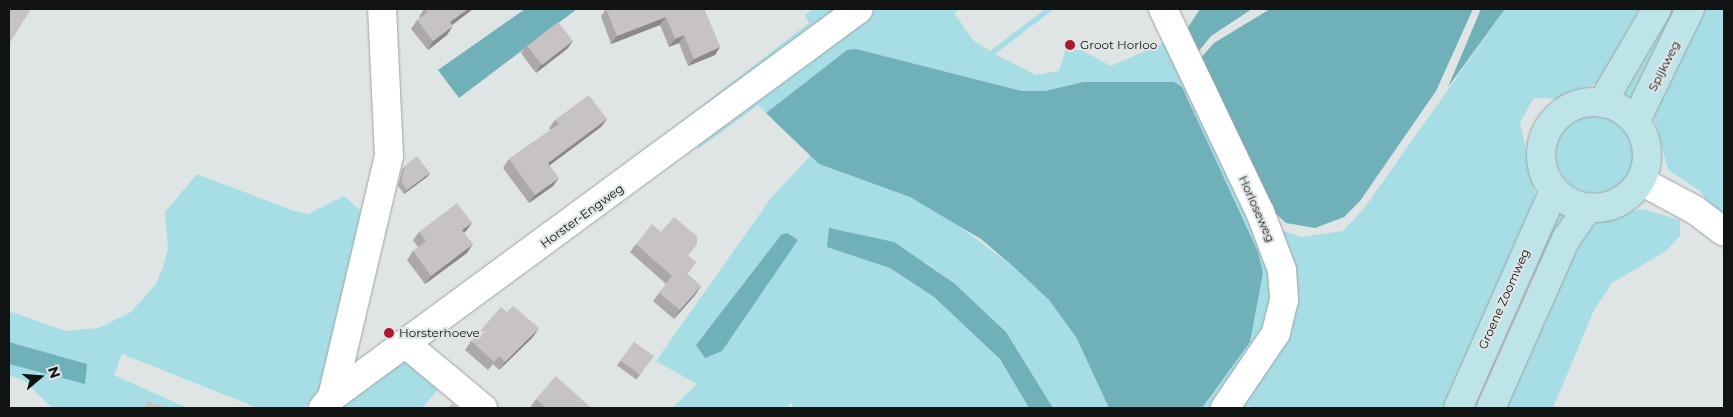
<!DOCTYPE html>
<style>
body{margin:0}
#map{position:relative;width:1733px;height:417px;overflow:hidden;background:#dfe4e5;font-family:Montserrat,sans-serif}
div>[style]{position:absolute}
.green>*{inset:0;background:#a7dee5;transform-origin:0 0}
.round{border-radius:50%}
.forest>*{inset:0;background:#6fb0b9}
.roads{filter:drop-shadow(0 0 1px #9ea3a4) drop-shadow(0 0 1px #9ea3a4)}
.minor>*{height:28px;margin:-14px;padding:0 14px;transform-origin:14px;border-radius:14px;background:#fff}
.secondary>*{height:28px;margin:-14px;padding:0 14px;transform-origin:14px;border-radius:14px;background:#bde5e9}
.secondary>.ring{margin:-14px;padding:0;box-sizing:content-box;background:none;border:28px solid #bde5e9;border-radius:50%}
.wall>*{inset:0;background:#aca8a8;transform-origin:0 0}
.shaded-wall>*{inset:0;background:#8c8888}
.building>*{inset:0;background:#c8c3c3;transform-origin:0 0}
.dots>*{width:14px;height:14px;translate:-50% -50%;box-sizing:border-box;border:2px solid #dfe4e5;border-radius:50%}
span{translate:-50% -50%;white-space:nowrap;text-align:center;line-height:1.15;-webkit-text-stroke:4px #dfe4e5;paint-order:stroke}
.poi-label{font-size:12px;color:#111313}
.left{translate:0 -50%;text-align:left}
.street-label{font-size:12px;color:#111313}
.frame{position:absolute;inset:0;border:10px solid #111313;pointer-events:none}
.north{position:absolute;left:15px;top:352px;width:50px;height:50px;-webkit-text-stroke:4px #dfe4e5;paint-order:stroke;rotate:72deg;font-size:14px;font-weight:700;line-height:20px;text-align:center;color:#111313}
.north::after{content:'';display:block;margin:auto;width:18px;height:22px;background:#111313;clip-path:polygon(50% 0,100% 100%,50% 72%,0 100%)}
</style>
<div id="map">
<div class="green">
<i style="clip-path:polygon(813px 9px,846px 9px,671px 135px,669px 131px,809px 23px,805px 15px)"></i>
<i style="clip-path:polygon(871px 9px,960px 9px,954px 13px,974px 41px,990px 51px,1045px 9px,1054px 9px,995px 54px,1036px 75px,1059px 71px,1066px 48px,1083px 51px,1111px 66px,1170px 40px,1264px 240px,1275px 313px,1217px 408px,1202px 408px,1250px 342px,1263px 273px,1186px 94px,1083px 82px,1045px 91px,1022px 91px,856px 49px,847px 50px,766px 113px,758px 105px,697px 150px,698px 141px)"></i>
<i style="clip-path:polygon(1505px 9px,1650px 9px,1605px 79px,1562px 99px,1534px 98px,1520px 122px,1536px 199px,1449px 408px,1235px 408px,1273px 353px,1276px 228px,1301px 237px,1343px 231px,1365px 207px)"></i>
<i style="clip-path:polygon(1664px 9px,1682px 9px,1634px 100px,1619px 91px)"></i>
<i style="clip-path:polygon(1698px 9px,1724px 9px,1724px 225px,1700px 191px,1668px 170px,1654px 117px)"></i>
<i class="round" style="left:1556px;top:115px;width:78px;height:78px"></i>
<i style="clip-path:polygon(evenodd,812px 154px,819px 164px,910px 197px,943px 214px,1015px 268px,1049px 300px,1076px 337px,1109px 408px,1053px 408px,1006px 332px,954px 283px,925px 262px,863px 257px,890px 268px,934px 297px,980px 337px,1000px 359px,1029px 408px,793px 408px,791px 402px,787px 408px,672px 408px,697px 384px,656px 361px,771px 198px,812px 154px,781px 235px,705px 357px,696px 345px,781px 235px)"></i>
<i style="clip-path:polygon(197px 174px,294px 211px,308px 214px,344px 196px,361px 211px,321px 392px,304px 408px,258px 408px,122px 354px,114px 375px,187px 408px,52px 408px,25px 381px,9px 375px,9px 350px,87px 364px,9px 342px,9px 311px,65px 331px,99px 328px,131px 312px,156px 284px,163px 267px,168px 249px,165px 212px)"></i>
<i style="clip-path:polygon(1643px 209px,1680px 220px,1680px 236px,1666px 251px,1612px 283px,1594px 310px,1553px 408px,1502px 408px,1583px 230px,1609px 216px)"></i>
<i style="left:1556px;top:210px;width:15px;height:217px;rotate:32deg"></i>
<i style="clip-path:polygon(406px 360px,441px 386px,422px 408px,332px 408px,394px 361px)"></i>
</div>
<div class="forest">
<i style="clip-path:polygon(525px 9px,577px 9px,459px 98px,438px 70px)"></i>
<i style="clip-path:polygon(1200px 9px,1252px 9px,1211px 36px,1194px 57px,1183px 35px)"></i>
<i style="clip-path:polygon(1270px 9px,1473px 9px,1436px 91px,1360px 201px,1344px 217px,1315px 228px,1286px 223px,1263px 202px,1197px 62px,1214px 43px)"></i>
<i style="clip-path:polygon(1481px 9px,1505px 9px,1448px 87px)"></i>
<i style="clip-path:polygon(856px 49px,1022px 91px,1045px 91px,1083px 82px,1174px 82px,1182px 87px,1258px 252px,1263px 273px,1250px 342px,1202px 408px,1109px 408px,1076px 337px,1049px 300px,1015px 268px,981px 239px,910px 197px,819px 164px,766px 113px,847px 50px)"></i>
<i style="clip-path:polygon(829px 228px,894px 242px,954px 283px,1006px 332px,1053px 408px,1029px 408px,1000px 359px,934px 297px,890px 268px,827px 247px)"></i>
<i style="clip-path:polygon(787px 233px,798px 240px,722px 351px,705px 358px,696px 345px,781px 235px)"></i>
<i style="clip-path:polygon(9px 342px,87px 364px,85px 384px,9px 364px)"></i>
</div>
<div class="roads">
<div class="minor">
<i style="left:1163px;top:9px;width:225px;rotate:64.5deg"></i>
<i style="left:1260px;top:212px;width:62px;rotate:69.2deg"></i>
<i style="left:1282px;top:270px;width:30px;rotate:86deg"></i>
<i style="left:1284px;top:300px;width:34px;rotate:104deg"></i>
<i style="left:1276px;top:333px;width:91px;rotate:124.2deg"></i>
<i style="left:1641px;top:181px;width:61px;rotate:28.2deg"></i>
<i style="left:1695px;top:210px;width:36px;rotate:37deg"></i>
<i style="left:407px;top:345px;width:99px;rotate:39.7deg"></i>
<i style="left:332px;top:397px;width:248px;rotate:-76.7deg"></i>
<i style="left:389px;top:156px;width:147px;rotate:-92.7deg"></i>
<i style="left:323px;top:408px;width:14px;rotate:-51deg"></i>
<i style="left:332px;top:397px;width:654px;rotate:-36.36deg"></i>
</div>
<div class="secondary">
<i class="ring" style="left:1541px;top:102px;width:78px;height:78px"></i>
<i style="left:1602px;top:103px;width:109px;rotate:-59.7deg"></i>
<i style="left:1635px;top:122px;width:126px;rotate:-64deg"></i>
<i style="left:1458px;top:408px;width:238px;rotate:-66.2deg"></i>
<i style="left:1491px;top:408px;width:185px;rotate:-66.1deg"></i>
<i style="left:1566px;top:239px;width:38px;rotate:-55deg"></i>
</div>
</div>
<div class="wall">
<i style="clip-path:polygon(424px 9px,473px 9px,452px 25px,447px 35px,428px 50px,411px 29px,417px 20px,420px 18px,419px 17px)"></i>
<i style="clip-path:polygon(606px 9px,704px 9px,720px 47px,715px 55px,688px 66px,679px 43px,669px 47px,660px 25px,611px 44px,601px 16px)"></i>
<i style="clip-path:polygon(573px 41px,567px 49px,536px 73px,521px 53px,527px 45px)"></i>
<i style="clip-path:polygon(607px 119px,601px 127px,550px 165px,553px 186px,529px 203px,503px 168px,509px 159px,551px 130px,549px 128px,555px 120px)"></i>
<i style="clip-path:polygon(405px 166px,430px 173px,427px 177px,404px 194px,398px 186px,402px 170px)"></i>
<i style="clip-path:polygon(472px 223px,466px 231px,464px 233px,467px 253px,425px 284px,407px 260px,413px 251px,418px 247px,413px 240px,419px 232px)"></i>
<i style="clip-path:polygon(636px 244px,688px 256px,696px 262px,687px 274px,701px 286px,695px 295px,674px 319px,653px 301px,666px 284px,630px 252px)"></i>
<i style="clip-path:polygon(533px 337px,499px 370px,493px 364px,488px 370px,465px 350px,471px 341px)"></i>
<i style="left:634px;top:342px;width:24px;height:29px;rotate:36deg"></i>
<i style="clip-path:polygon(536px 399px,589px 408px,530px 408px)"></i>
</div>
<div class="shaded-wall">
<i style="clip-path:polygon(468px 9px,473px 9px,444px 31px,450px 22px)"></i>
<i style="clip-path:polygon(666px 17px,660px 25px,611px 44px,617px 36px)"></i>
<i style="clip-path:polygon(453px 26px,447px 35px,428px 50px,433px 41px)"></i>
<i style="clip-path:polygon(684px 35px,679px 43px,669px 47px,675px 39px)"></i>
<i style="clip-path:polygon(573px 41px,567px 49px,536px 73px,541px 64px)"></i>
<i style="clip-path:polygon(720px 47px,715px 55px,688px 66px,694px 59px)"></i>
<i style="clip-path:polygon(607px 119px,601px 127px,542px 171px,548px 163px)"></i>
<i style="clip-path:polygon(430px 173px,427px 177px,404px 194px,407px 190px)"></i>
<i style="clip-path:polygon(559px 178px,553px 186px,529px 203px,535px 195px)"></i>
<i style="clip-path:polygon(472px 223px,466px 231px,456px 239px,462px 230px)"></i>
<i style="clip-path:polygon(473px 244px,467px 253px,425px 284px,431px 276px)"></i>
<i style="clip-path:polygon(701px 286px,695px 295px,674px 319px,680px 310px)"></i>
<i style="clip-path:polygon(539px 328px,533px 337px,499px 370px,505px 362px)"></i>
</div>
<div class="building">
<i style="clip-path:polygon(9px 9px,31px 9px,9px 44px)"></i>
<i style="clip-path:polygon(425px 9px,468px 9px,450px 22px,453px 26px,433px 41px,417px 20px,428px 12px)"></i>
<i style="clip-path:polygon(606px 9px,704px 9px,720px 47px,694px 59px,684px 35px,675px 39px,666px 17px,617px 36px)"></i>
<i style="left:558px;top:22px;width:24px;height:39px;rotate:52deg"></i>
<i style="clip-path:polygon(589px 95px,607px 119px,548px 163px,559px 178px,535px 195px,509px 159px,559px 124px,555px 120px)"></i>
<i style="clip-path:polygon(417px 156px,430px 173px,407px 190px,401px 181px,405px 166px)"></i>
<i style="clip-path:polygon(457px 203px,472px 223px,462px 230px,473px 244px,431px 276px,413px 251px,426px 241px,419px 232px)"></i>
<i style="clip-path:polygon(674px 217px,697px 236px,697px 244px,688px 256px,696px 262px,686px 274px,701px 286px,680px 310px,659px 293px,672px 276px,636px 244px,652px 224px,661px 232px)"></i>
<i style="clip-path:polygon(513px 306px,539px 328px,505px 362px,499px 356px,494px 362px,471px 341px,501px 307px,507px 312px)"></i>
<i style="left:634px;top:342px;width:24px;height:23px;rotate:36deg"></i>
<i style="clip-path:polygon(556px 376px,590px 407px,589px 408px,546px 408px,536px 399px)"></i>
<i style="clip-path:polygon(148px 401px,167px 408px,145px 408px)"></i>
<i style="clip-path:polygon(452px 403px,458px 408px,448px 408px)"></i>
</div>
<div class="dots">
<i style="left:1070px;top:45px;background:#ac162e"></i>
<i style="left:389px;top:333px;background:#ac162e"></i>
</div>
<div class="poi-label">
<span class="left" style="left:1080px;top:45px">Groot Horloo</span>
<span class="left" style="left:399px;top:333px">Horsterhoeve</span>
</div>
<div class="street-label">
<span style="left:1664px;top:66px;rotate:-63deg">Spijkweg</span>
<span style="left:1257px;top:209px;rotate:66deg">Horloseweg</span>
<span style="left:582px;top:216px;rotate:-36deg">Horster-Engweg</span>
<span style="left:1504px;top:299px;rotate:-66deg">Groene Zoomweg</span>
</div>
<div class="frame"></div>
<div class="north">N</div>
</div>
